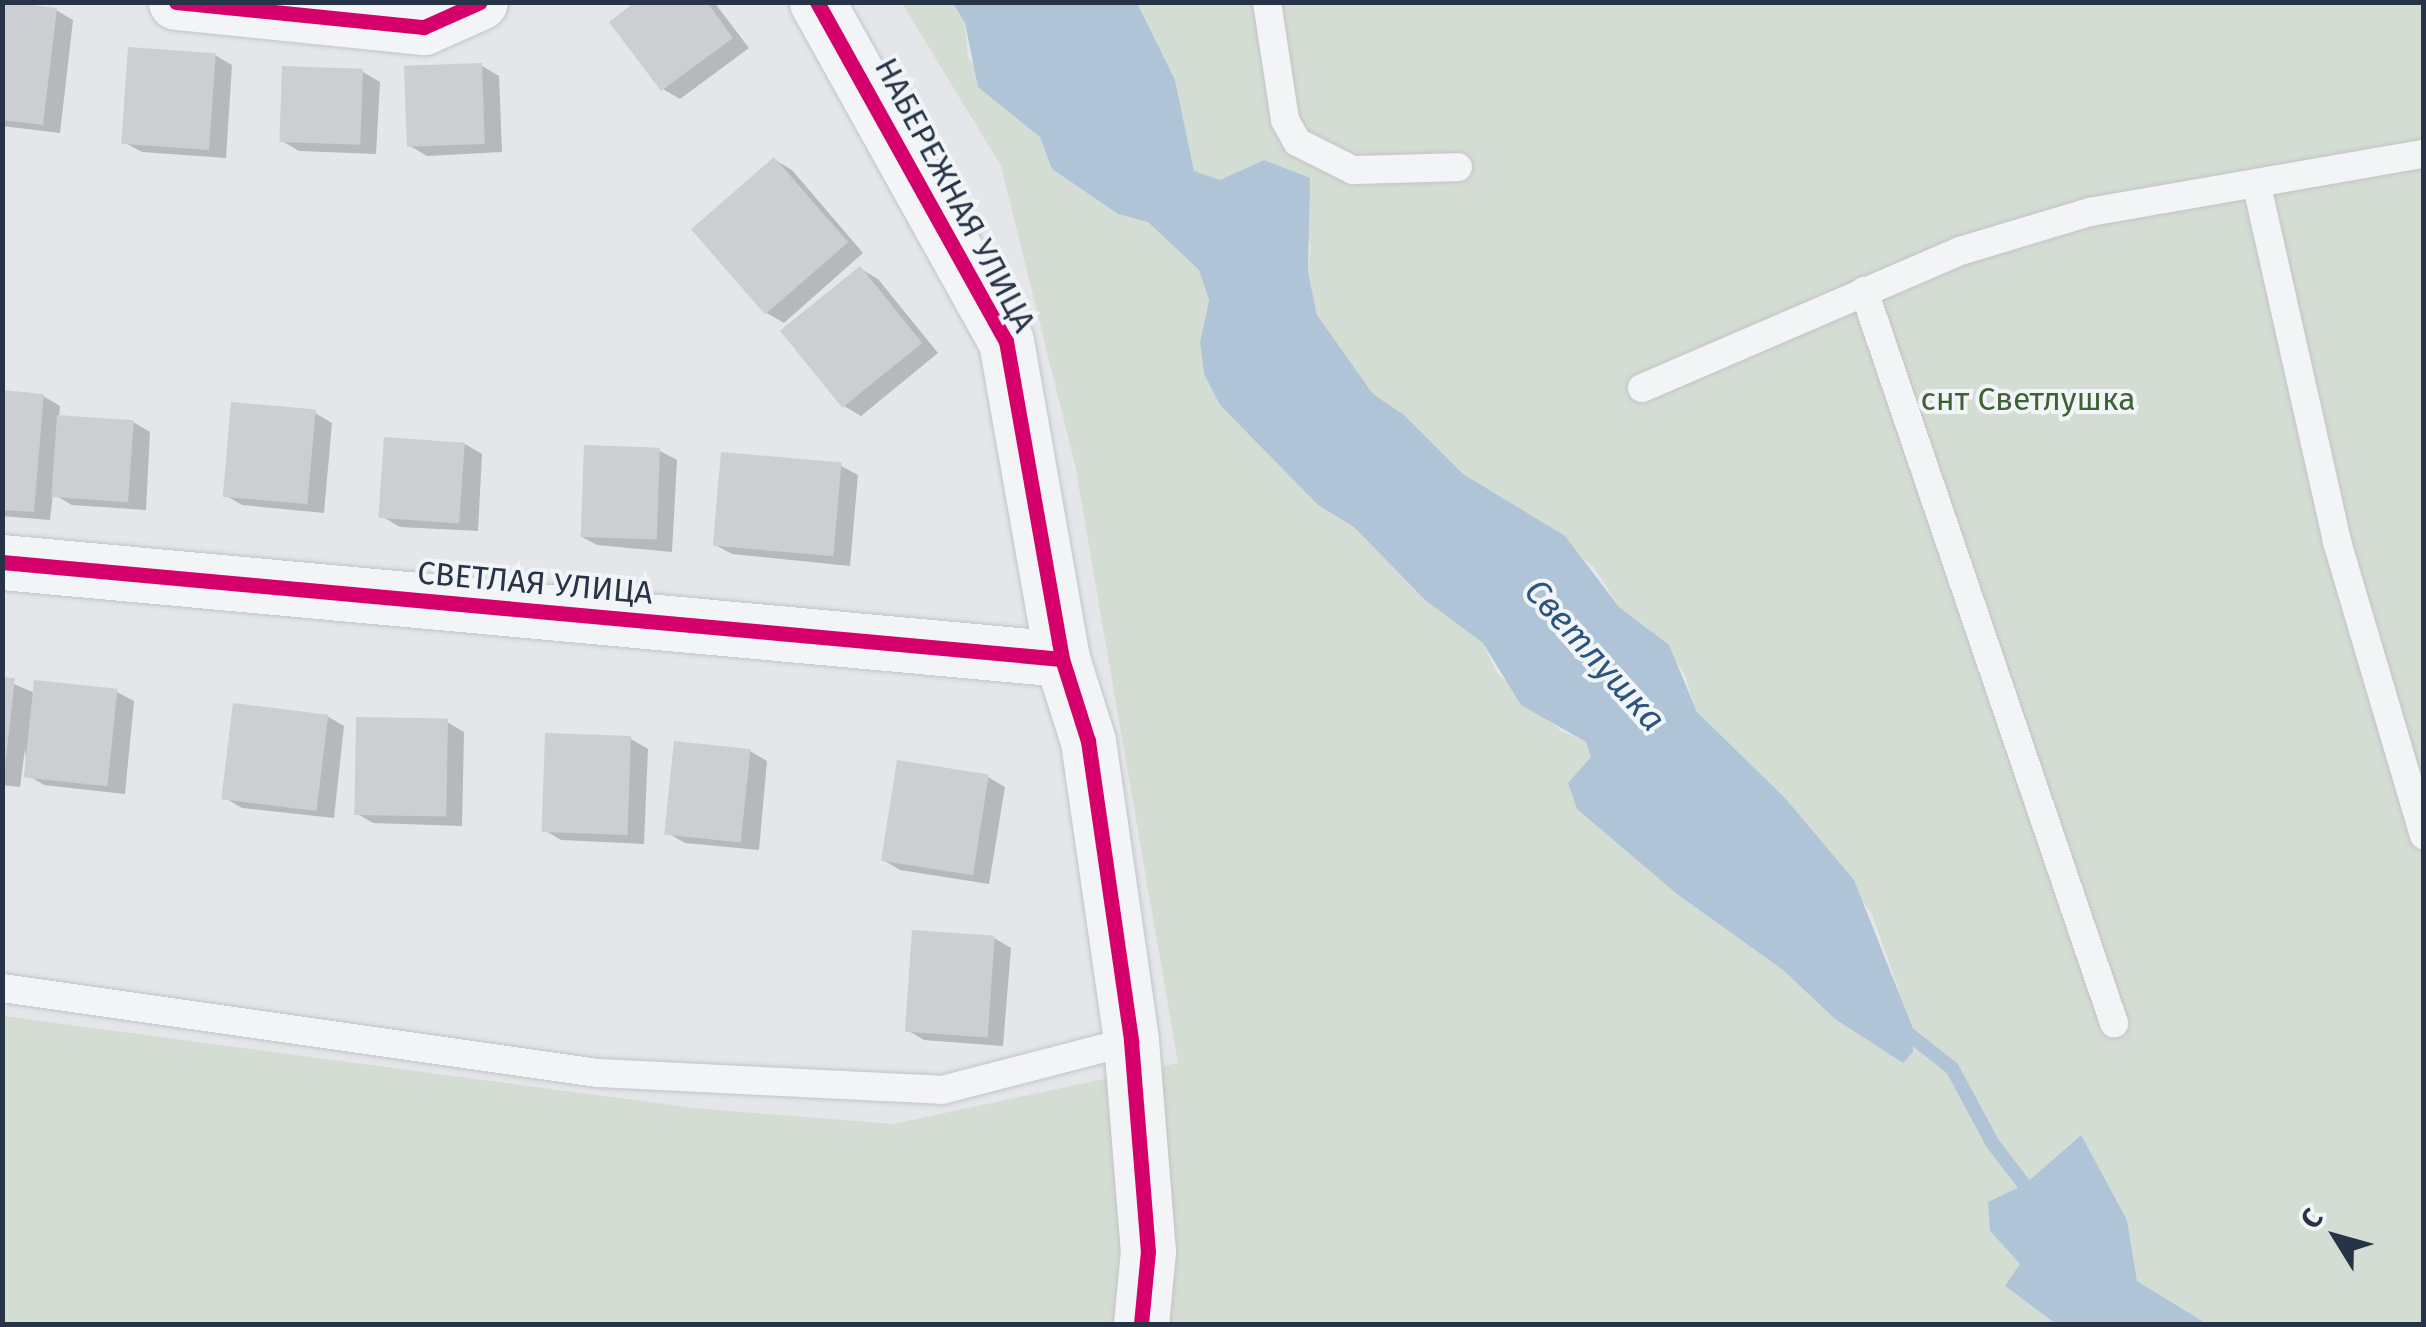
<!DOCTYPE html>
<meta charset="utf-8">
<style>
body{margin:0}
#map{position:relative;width:2426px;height:1327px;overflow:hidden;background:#e4e6e9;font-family:"Fira Sans",sans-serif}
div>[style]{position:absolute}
.green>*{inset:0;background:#d4ddd3}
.water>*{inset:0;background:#afc4d7}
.shadow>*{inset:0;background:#0003}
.stream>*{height:14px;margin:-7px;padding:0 7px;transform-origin:7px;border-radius:7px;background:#afc4d7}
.building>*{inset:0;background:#ccced2;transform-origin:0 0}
.roads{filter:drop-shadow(0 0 2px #c2c4c7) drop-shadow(0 0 2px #c2c4c7)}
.service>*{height:28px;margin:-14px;padding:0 14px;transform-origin:14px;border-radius:14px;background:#f3f4f6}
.minor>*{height:55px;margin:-27.5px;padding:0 27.5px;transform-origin:27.5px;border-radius:27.5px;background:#f3f4f6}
.tertiary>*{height:55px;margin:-27.5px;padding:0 27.5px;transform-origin:27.5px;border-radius:27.5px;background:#f3f4f6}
.cycleway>*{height:15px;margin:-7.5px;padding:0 7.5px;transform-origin:7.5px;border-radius:7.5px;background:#d6006c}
span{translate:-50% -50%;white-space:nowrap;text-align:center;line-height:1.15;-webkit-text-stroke:8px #f1f5f8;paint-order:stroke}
.street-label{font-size:32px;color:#273346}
.park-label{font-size:32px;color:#3d6333}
.water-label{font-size:35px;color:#2c547f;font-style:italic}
.frame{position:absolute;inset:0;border:5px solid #273346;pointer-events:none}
.north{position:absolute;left:2286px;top:1187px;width:100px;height:100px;-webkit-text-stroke:8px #f1f5f8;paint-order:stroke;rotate:307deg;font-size:28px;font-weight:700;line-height:40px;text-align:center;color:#273346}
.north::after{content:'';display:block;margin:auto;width:35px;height:45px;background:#273346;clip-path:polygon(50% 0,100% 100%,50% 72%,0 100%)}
</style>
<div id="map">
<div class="green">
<i style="clip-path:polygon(902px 3px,953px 3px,965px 23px,968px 58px,1040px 137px,1052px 169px,1118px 214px,1148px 222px,1199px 270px,1209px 299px,1200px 343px,1204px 374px,1220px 405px,1318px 505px,1354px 527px,1425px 600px,1483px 643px,1497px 673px,1560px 730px,1586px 742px,1591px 756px,1577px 809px,1677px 893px,1783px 970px,1835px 1019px,1903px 1063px,1899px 991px,1872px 914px,1785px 798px,1697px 712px,1683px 671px,1644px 625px,1619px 607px,1594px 567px,1463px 474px,1404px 415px,1373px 394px,1317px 315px,1308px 272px,1311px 244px,1264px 160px,1220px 180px,1194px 171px,1175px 80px,1137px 3px,2423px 3px,2423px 1324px,2207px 1324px,2137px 1281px,2127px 1220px,2080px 1135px,2024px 1185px,1990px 1231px,2021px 1265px,2005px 1286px,2056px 1324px,3px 1324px,3px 1016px,694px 1108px,893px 1124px,1178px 1063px,1075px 465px,1001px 166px)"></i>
</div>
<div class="water">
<i style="clip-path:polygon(953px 3px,1137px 3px,1175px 80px,1194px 171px,1220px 180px,1264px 160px,1310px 178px,1308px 272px,1317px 315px,1373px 394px,1404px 415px,1463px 474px,1565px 536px,1619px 607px,1669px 645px,1697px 712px,1785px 798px,1854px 880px,1912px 1026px,1913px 1052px,1903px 1063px,1835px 1019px,1783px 970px,1677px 894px,1577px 809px,1568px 783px,1591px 757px,1586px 742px,1521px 705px,1483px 643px,1425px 600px,1354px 527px,1318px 505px,1220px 405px,1204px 374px,1200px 343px,1209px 300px,1199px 270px,1148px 222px,1118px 214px,1052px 169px,1040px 137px,978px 87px,965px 23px)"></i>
<i style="clip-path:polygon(2081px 1135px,2127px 1220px,2137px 1281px,2207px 1324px,2056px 1324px,2005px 1286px,2020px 1264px,1990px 1231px,1988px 1202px,2024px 1185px)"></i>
</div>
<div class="shadow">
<i style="clip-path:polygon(639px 2px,714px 2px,749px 48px,680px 99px,663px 89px)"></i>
<i style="clip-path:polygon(56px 10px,73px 20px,60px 133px,2px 126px,2px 34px)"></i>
<i style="clip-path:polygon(215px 55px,232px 65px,226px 158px,142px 152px,125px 143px)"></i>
<i style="clip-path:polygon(482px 66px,499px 76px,502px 152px,427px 156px,410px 146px)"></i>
<i style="clip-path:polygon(363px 72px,380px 82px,376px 154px,299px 151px,282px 141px)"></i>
<i style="clip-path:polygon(775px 160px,792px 170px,863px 253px,784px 323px,767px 313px)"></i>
<i style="clip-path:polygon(861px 269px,878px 279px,938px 353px,861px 416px,844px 406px)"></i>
<i style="clip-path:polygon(2px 393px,43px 396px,60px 406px,59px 418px,133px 422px,150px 432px,146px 510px,72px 505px,53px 494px,50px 520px,2px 516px)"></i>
<i style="clip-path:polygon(315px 413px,332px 423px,324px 513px,242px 505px,225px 495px)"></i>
<i style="clip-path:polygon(465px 444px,482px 454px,478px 531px,400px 527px,383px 517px)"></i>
<i style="clip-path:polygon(660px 451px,677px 460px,672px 552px,597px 545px,580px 536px)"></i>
<i style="clip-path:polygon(841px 466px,858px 475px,850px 566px,732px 554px,715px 545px)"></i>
<i style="clip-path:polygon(2px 679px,35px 693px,117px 692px,134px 701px,125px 794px,44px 785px,27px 775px,25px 749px,20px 787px,2px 785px)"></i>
<i style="clip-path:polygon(327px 716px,344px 726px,334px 818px,242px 808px,225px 798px)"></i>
<i style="clip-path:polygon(447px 722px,464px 732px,462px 826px,373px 823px,356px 813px)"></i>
<i style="clip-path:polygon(631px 739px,648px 749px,644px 844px,561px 840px,544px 830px)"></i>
<i style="clip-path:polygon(750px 751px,767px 761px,759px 850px,685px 843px,668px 833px)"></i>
<i style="clip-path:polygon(988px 777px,1005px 787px,989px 884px,900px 870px,883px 860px)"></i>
<i style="clip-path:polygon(994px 938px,1011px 948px,1003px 1046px,924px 1040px,907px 1030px)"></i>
</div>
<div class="stream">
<i style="left:1896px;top:1024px;width:71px;rotate:38.2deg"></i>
<i style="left:1952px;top:1068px;width:86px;rotate:61.7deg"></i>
<i style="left:1993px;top:1144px;width:71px;rotate:52.5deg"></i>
</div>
<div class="building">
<i style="clip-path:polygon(5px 2px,57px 8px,43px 125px,2px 120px)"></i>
<i style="clip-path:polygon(635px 2px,707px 2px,733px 38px,661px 91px,609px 22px)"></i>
<i style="left:128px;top:47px;width:88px;height:97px;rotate:4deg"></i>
<i style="left:482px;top:63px;width:81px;height:78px;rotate:88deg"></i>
<i style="left:282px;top:66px;width:81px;height:76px;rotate:2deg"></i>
<i style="left:774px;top:157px;width:113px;height:110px;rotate:49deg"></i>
<i style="left:860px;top:266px;width:99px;height:103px;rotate:51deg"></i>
<i style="clip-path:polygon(2px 390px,44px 394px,34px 512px,2px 510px)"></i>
<i style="left:231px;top:402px;width:85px;height:95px;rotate:5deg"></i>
<i style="left:57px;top:415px;width:77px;height:82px;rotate:4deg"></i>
<i style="left:384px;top:437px;width:81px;height:81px;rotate:4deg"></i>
<i style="left:584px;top:445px;width:76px;height:92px;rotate:2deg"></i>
<i style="left:721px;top:452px;width:121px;height:94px;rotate:5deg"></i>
<i style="clip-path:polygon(2px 677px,15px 678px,5px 767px,2px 767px)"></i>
<i style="left:34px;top:680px;width:84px;height:98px;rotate:6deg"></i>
<i style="left:233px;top:703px;width:96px;height:97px;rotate:7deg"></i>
<i style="left:356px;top:717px;width:92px;height:98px;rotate:1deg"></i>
<i style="left:545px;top:733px;width:86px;height:99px;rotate:2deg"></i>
<i style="left:674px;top:741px;width:77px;height:94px;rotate:6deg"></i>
<i style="left:897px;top:760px;width:93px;height:102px;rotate:9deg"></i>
<i style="left:912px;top:930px;width:83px;height:102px;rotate:4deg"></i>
</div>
<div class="roads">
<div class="service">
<i style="left:1267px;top:2px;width:119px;rotate:81.3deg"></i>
<i style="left:1285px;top:120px;width:25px;rotate:61deg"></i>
<i style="left:1297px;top:142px;width:63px;rotate:26.6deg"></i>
<i style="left:1353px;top:170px;width:105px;rotate:-1.6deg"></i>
<i style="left:2257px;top:186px;width:365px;rotate:77.3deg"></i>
<i style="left:2337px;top:542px;width:306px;rotate:73.5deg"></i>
<i style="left:1864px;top:291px;width:774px;rotate:71.14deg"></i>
<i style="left:1642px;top:388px;width:346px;rotate:-23.3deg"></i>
<i style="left:1960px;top:251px;width:136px;rotate:-16.7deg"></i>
<i style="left:2090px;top:212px;width:339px;rotate:-9.9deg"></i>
<i style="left:2px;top:988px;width:602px;rotate:8.12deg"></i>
<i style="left:598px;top:1073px;width:344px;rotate:2.8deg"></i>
<i style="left:942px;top:1090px;width:195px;rotate:-14.5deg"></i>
</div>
<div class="minor">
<i style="left:176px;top:2px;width:249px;rotate:5.8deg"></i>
<i style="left:424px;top:27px;width:61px;rotate:-24.1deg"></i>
<i style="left:2px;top:562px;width:1064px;rotate:5.23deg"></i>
<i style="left:1062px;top:659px;width:86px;rotate:72.4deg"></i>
<i style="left:1088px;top:741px;width:303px;rotate:81.8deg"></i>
<i style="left:1131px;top:1041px;width:211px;rotate:85.4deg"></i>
<i style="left:1148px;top:1251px;width:73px;rotate:95.5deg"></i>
</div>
<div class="tertiary">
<i style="left:817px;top:2px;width:388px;rotate:60.9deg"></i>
<i style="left:1006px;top:341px;width:323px;rotate:80deg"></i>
</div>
</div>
<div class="cycleway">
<i style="left:176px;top:2px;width:249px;rotate:5.8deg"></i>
<i style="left:424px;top:27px;width:61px;rotate:-24.1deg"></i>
<i style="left:817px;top:2px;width:388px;rotate:60.9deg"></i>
<i style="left:1006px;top:341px;width:323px;rotate:80deg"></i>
<i style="left:1062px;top:659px;width:86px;rotate:72.4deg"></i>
<i style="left:1088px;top:741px;width:303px;rotate:81.8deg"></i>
<i style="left:1131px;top:1041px;width:211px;rotate:85.4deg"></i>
<i style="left:1148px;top:1251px;width:73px;rotate:95.5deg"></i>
<i style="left:2px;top:562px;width:1064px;rotate:5.23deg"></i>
</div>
<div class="street-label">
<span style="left:955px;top:195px;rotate:62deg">НАБЕРЕЖНАЯ УЛИЦА</span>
<span style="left:535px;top:583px;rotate:5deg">СВЕТЛАЯ УЛИЦА</span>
</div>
<div class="park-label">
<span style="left:2028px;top:399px">снт Светлушка</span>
</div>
<div class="water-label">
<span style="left:1595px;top:655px;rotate:48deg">Светлушка</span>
</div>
<div class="frame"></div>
<div class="north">С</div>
</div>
